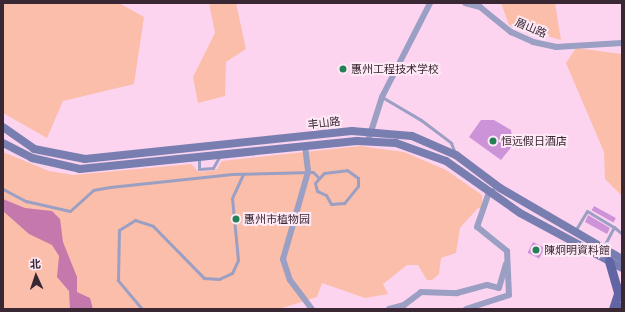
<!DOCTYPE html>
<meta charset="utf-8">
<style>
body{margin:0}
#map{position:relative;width:625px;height:312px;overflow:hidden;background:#fdd4ef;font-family:"Crimson Pro","Noto Sans SC",serif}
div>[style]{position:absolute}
.green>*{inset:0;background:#fbbeaa}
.water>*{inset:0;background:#c478ac}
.building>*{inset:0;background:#cc93d9;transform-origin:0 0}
.lane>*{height:3px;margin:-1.5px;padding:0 1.5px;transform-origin:1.5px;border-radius:1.5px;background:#9b9fc3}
.street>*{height:6px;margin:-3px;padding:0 3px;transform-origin:3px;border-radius:3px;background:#9b9fc3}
.secondary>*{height:8px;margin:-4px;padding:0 4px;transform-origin:4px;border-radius:4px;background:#797eb1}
.primary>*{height:9px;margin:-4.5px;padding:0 4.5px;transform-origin:4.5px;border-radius:4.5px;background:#6165a4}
.dots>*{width:11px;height:11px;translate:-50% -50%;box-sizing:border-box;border:2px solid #fee9f6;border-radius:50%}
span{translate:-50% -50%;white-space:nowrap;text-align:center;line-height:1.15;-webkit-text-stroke:4px #fee9f6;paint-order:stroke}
.street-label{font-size:11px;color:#3a2734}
.poi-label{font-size:11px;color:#3a2734}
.left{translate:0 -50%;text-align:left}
.frame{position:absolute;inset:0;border:4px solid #3a2734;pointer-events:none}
.north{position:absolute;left:16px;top:256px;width:40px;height:40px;-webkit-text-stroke:3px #fee9f6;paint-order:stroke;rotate:357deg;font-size:11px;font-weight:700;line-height:16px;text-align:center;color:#3a2734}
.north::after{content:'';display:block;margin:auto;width:14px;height:18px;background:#3a2734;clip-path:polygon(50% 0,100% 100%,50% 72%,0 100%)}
</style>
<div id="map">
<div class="green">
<i style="clip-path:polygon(4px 3px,119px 3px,144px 17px,134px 84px,63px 101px,47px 138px,3px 113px)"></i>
<i style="clip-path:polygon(209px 3px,236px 3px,246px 49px,226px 62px,225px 96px,198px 103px,193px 77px,215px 33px)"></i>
<i style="clip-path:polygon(501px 3px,555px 3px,561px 40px,509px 25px)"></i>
<i style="clip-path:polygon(576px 48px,622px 54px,622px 196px,605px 179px,604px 152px,566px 63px)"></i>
<i style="clip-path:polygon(360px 146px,404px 152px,446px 170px,482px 195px,483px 209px,478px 208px,460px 228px,456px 253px,441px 258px,439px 274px,432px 280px,427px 280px,418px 265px,407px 265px,383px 284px,388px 294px,365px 298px,322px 283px,317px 297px,279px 309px,3px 309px,3px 152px,49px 171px,73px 175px,191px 164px,199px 172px,216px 170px,222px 161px)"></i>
</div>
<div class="water">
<i style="clip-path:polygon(3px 199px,25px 208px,52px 211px,60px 219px,63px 242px,77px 277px,77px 292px,90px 298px,93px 309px,70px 309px,69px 291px,57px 277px,59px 256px,52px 245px,29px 234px,3px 211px)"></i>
</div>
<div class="building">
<i style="clip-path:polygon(481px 120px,494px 120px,511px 130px,513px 145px,501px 160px,469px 137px)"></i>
<i style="left:594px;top:206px;width:25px;height:5px;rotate:29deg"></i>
<i style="clip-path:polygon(588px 215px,610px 228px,607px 234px,585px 222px)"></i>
<i style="left:533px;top:242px;width:13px;height:12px;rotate:27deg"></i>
</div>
<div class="lane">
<i style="left:382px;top:97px;width:45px;rotate:30.5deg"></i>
<i style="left:421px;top:120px;width:38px;rotate:37deg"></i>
<i style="left:451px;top:143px;width:11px;rotate:68deg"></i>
<i style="left:199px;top:158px;width:11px;rotate:90deg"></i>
<i style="left:199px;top:169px;width:14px;rotate:-4deg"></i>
<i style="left:213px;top:168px;width:13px;rotate:-61deg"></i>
<i style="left:347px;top:170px;width:14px;rotate:36deg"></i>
<i style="left:358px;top:178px;width:8px;rotate:90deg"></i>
<i style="left:358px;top:186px;width:22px;rotate:129deg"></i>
<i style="left:344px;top:203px;width:13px;rotate:176deg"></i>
<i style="left:331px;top:204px;width:10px;rotate:-119deg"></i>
<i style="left:326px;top:195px;width:10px;rotate:-156deg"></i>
<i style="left:317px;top:191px;width:8px;rotate:-104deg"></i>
<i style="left:315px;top:183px;width:13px;rotate:-48deg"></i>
<i style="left:324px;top:173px;width:23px;rotate:-7deg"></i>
<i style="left:3px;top:189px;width:26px;rotate:28deg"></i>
<i style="left:26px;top:201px;width:45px;rotate:12.8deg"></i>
<i style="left:70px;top:211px;width:31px;rotate:-42deg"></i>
<i style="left:93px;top:190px;width:17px;rotate:-10deg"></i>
<i style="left:110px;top:187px;width:123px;rotate:-6.1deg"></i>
<i style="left:232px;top:174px;width:81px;rotate:-1.4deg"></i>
<i style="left:313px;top:172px;width:7px;rotate:45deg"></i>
<i style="left:614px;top:227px;width:11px;rotate:41deg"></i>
<i style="left:575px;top:231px;width:23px;rotate:-59deg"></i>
<i style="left:587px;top:211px;width:31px;rotate:31deg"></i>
<i style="left:614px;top:227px;width:24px;rotate:118deg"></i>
<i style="left:142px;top:309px;width:38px;rotate:-130deg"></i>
<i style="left:118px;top:280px;width:50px;rotate:-88.9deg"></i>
<i style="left:119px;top:230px;width:19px;rotate:-32deg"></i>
<i style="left:135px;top:220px;width:19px;rotate:18deg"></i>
<i style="left:153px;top:226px;width:73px;rotate:45.6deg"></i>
<i style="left:204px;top:278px;width:15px;rotate:4deg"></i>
<i style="left:219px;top:279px;width:14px;rotate:-25deg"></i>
<i style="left:232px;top:273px;width:14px;rotate:-65deg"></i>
<i style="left:238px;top:260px;width:62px;rotate:-95.5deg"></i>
<i style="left:232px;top:198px;width:26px;rotate:-65deg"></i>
</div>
<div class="street">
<i style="left:465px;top:3px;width:16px;rotate:15deg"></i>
<i style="left:480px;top:7px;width:40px;rotate:39deg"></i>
<i style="left:511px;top:32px;width:24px;rotate:24deg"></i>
<i style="left:533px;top:42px;width:24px;rotate:12deg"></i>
<i style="left:556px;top:47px;width:66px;rotate:-3.5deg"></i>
<i style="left:368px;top:141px;width:46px;rotate:-72.3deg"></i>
<i style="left:382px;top:97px;width:106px;rotate:-62.9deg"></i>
<i style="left:305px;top:146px;width:26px;rotate:83deg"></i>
<i style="left:308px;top:172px;width:91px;rotate:106deg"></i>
<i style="left:283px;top:259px;width:22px;rotate:72deg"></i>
<i style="left:290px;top:280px;width:36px;rotate:53deg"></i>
<i style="left:389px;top:309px;width:16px;rotate:-15deg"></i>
<i style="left:404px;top:305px;width:21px;rotate:-37deg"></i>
<i style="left:421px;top:292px;width:36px;rotate:2deg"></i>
<i style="left:457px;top:293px;width:31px;rotate:-15deg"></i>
<i style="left:487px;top:285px;width:12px;rotate:14deg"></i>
<i style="left:499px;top:288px;width:25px;rotate:-74deg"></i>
<i style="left:466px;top:309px;width:45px;rotate:-18deg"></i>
<i style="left:509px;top:295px;width:44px;rotate:-92.6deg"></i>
<i style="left:507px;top:251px;width:38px;rotate:-141deg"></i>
<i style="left:477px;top:227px;width:36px;rotate:-71deg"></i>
<i style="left:489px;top:193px;width:4px;rotate:-27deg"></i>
</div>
<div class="secondary">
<i style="left:3px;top:127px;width:38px;rotate:35deg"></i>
<i style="left:34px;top:149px;width:52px;rotate:11.1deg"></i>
<i style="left:85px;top:159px;width:268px;rotate:-6deg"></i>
<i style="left:352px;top:131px;width:60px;rotate:4.8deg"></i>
<i style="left:412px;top:136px;width:48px;rotate:23.4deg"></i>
<i style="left:456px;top:155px;width:55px;rotate:36.9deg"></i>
<i style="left:500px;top:188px;width:141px;rotate:30.2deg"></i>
<i style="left:3px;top:143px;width:33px;rotate:27deg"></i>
<i style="left:32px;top:158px;width:49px;rotate:12.9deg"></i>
<i style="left:80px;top:169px;width:278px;rotate:-5.8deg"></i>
<i style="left:357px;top:141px;width:39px;rotate:3deg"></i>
<i style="left:396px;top:143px;width:53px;rotate:19.8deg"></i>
<i style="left:446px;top:161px;width:90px;rotate:35.1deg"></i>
<i style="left:520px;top:213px;width:116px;rotate:28.3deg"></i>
</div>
<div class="primary">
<i style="left:609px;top:261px;width:32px;rotate:74deg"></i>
<i style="left:613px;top:309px;width:22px;rotate:-72deg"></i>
<i style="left:621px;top:309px;width:3px;rotate:-72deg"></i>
</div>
<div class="dots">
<i style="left:343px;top:69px;background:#238057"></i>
<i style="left:493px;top:141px;background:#238057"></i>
<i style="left:236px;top:219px;background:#238057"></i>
<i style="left:536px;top:250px;background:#238057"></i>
</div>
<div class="street-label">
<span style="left:531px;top:28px;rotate:23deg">眉山路</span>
<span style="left:324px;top:123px;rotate:-6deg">丰山路</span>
</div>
<div class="poi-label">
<span class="left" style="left:351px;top:69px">惠州工程技术学校</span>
<span class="left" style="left:501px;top:141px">恒远假日酒店</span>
<span class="left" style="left:244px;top:219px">惠州市植物园</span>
<span class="left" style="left:544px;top:250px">陳炯明資料館</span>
</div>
<div class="frame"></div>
<div class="north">北</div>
</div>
